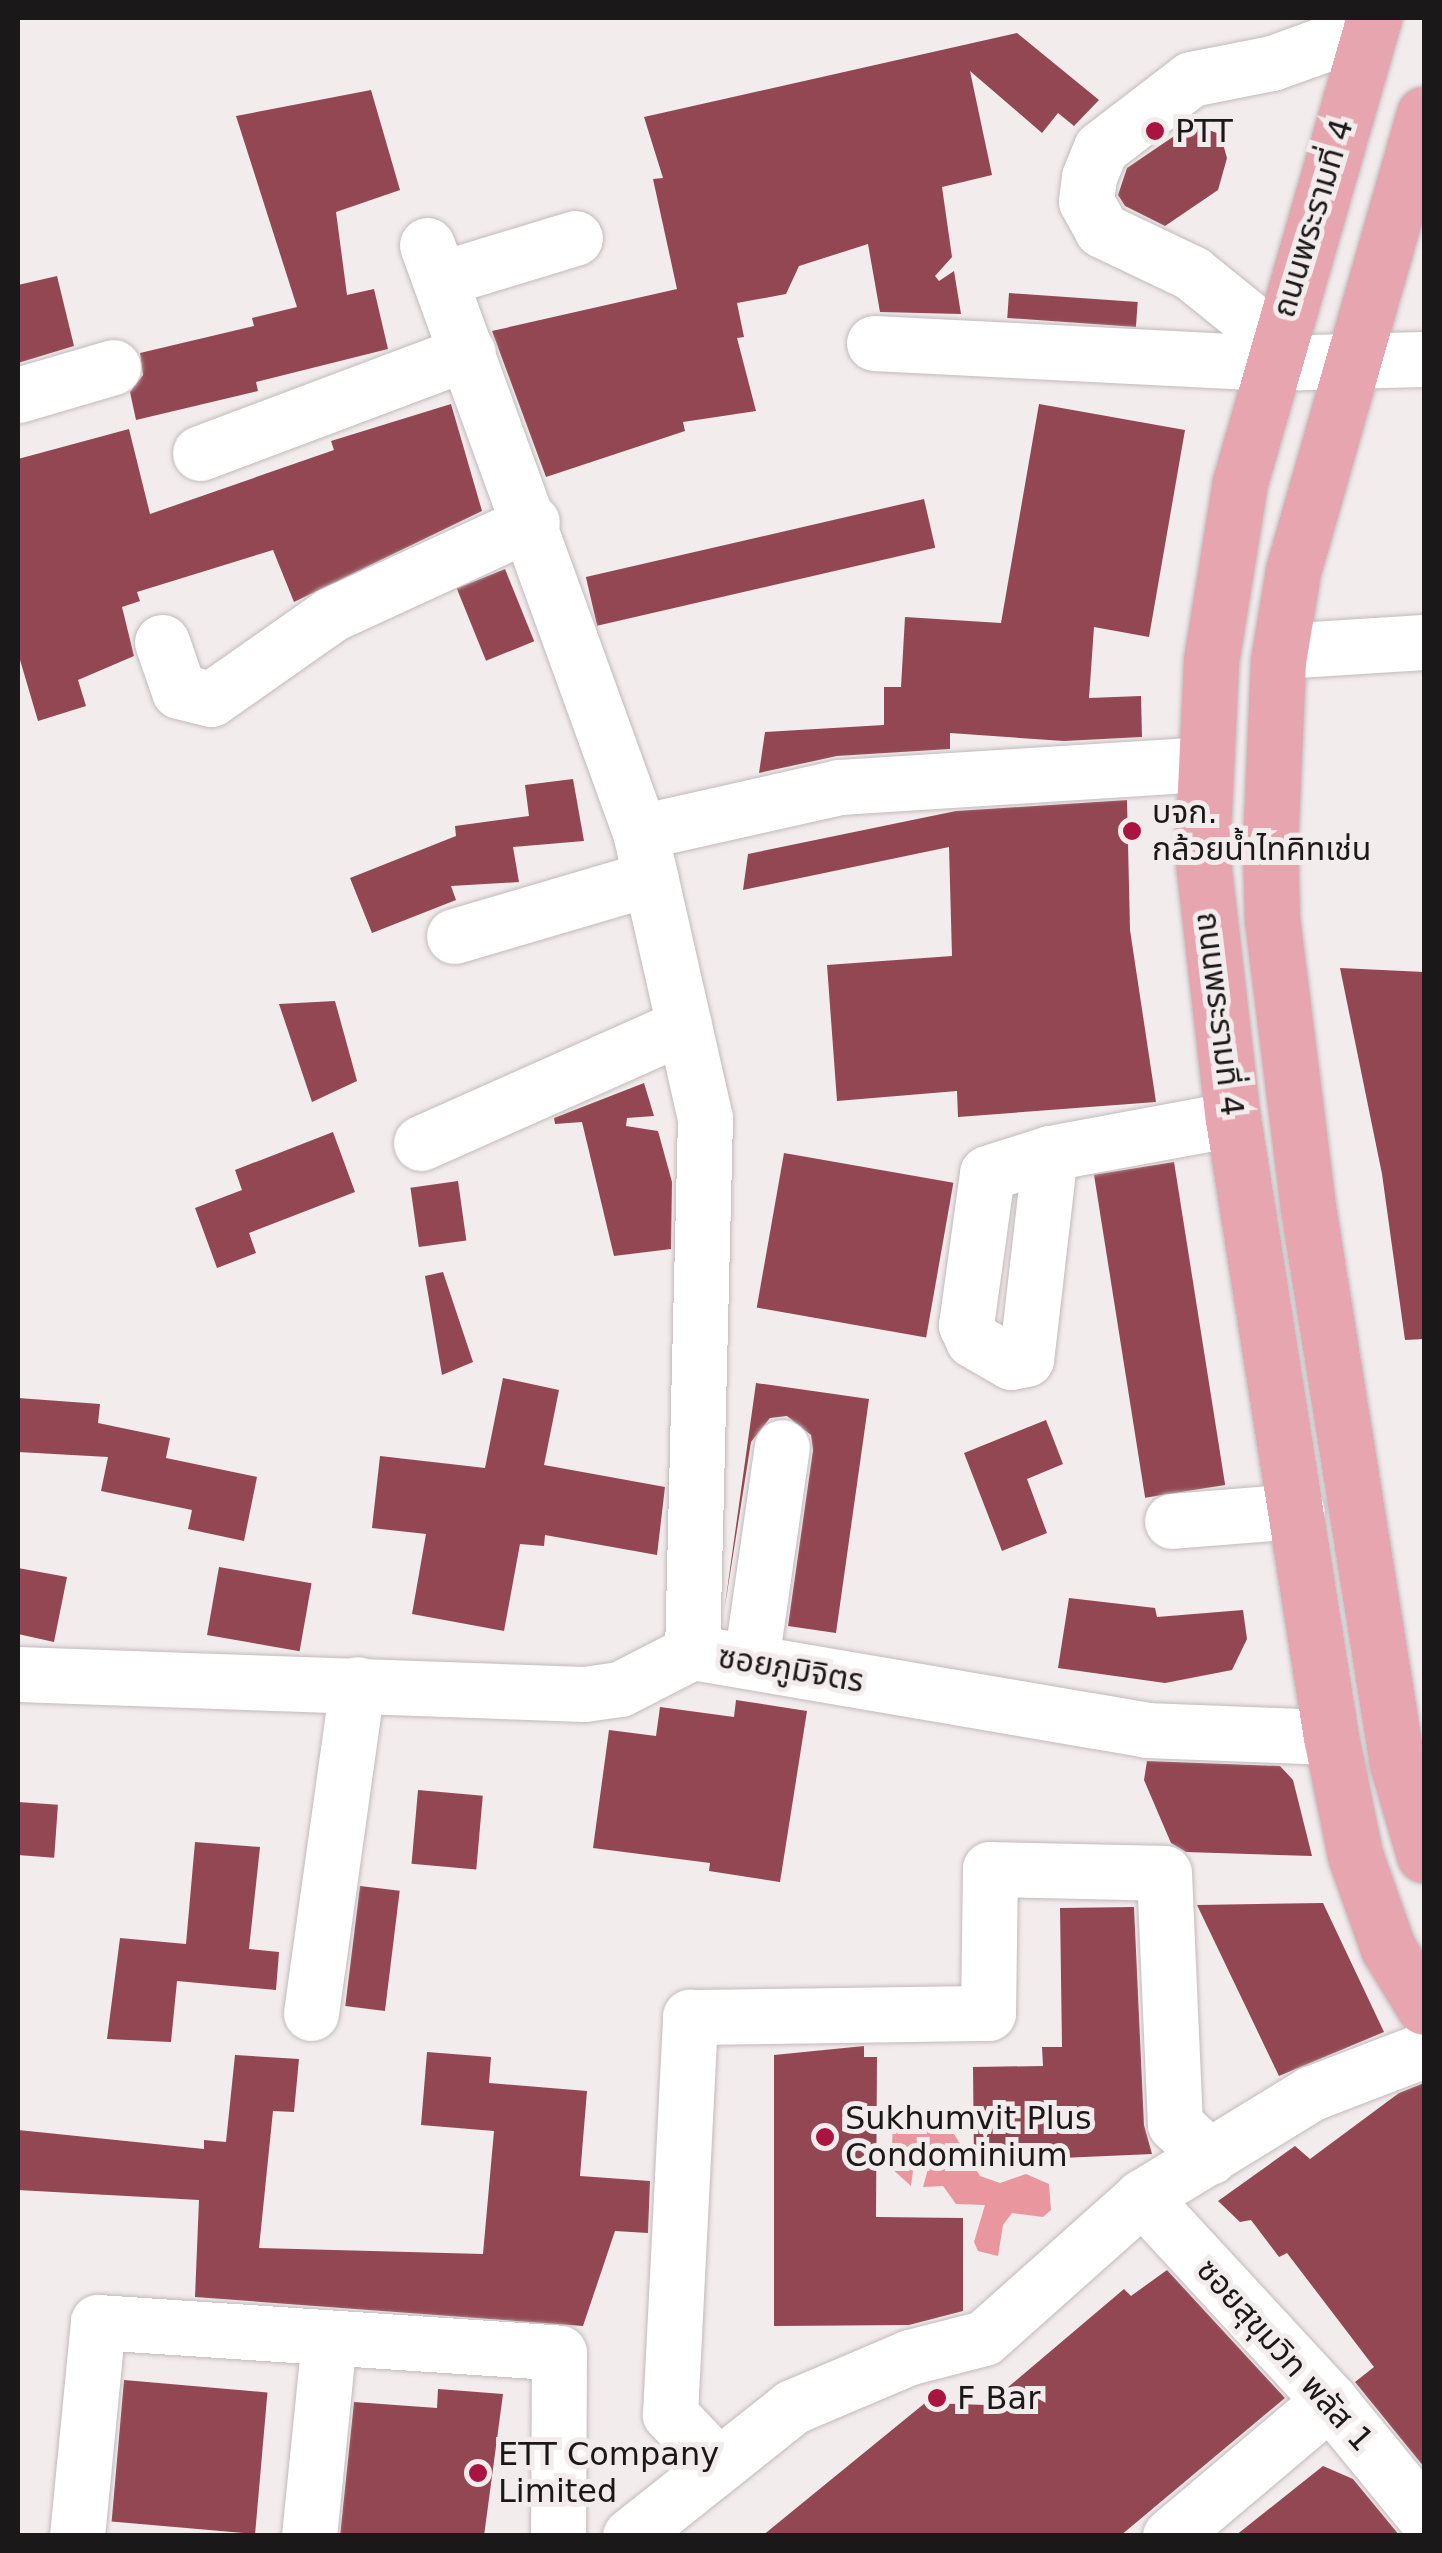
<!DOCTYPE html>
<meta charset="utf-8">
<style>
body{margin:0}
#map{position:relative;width:1442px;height:2553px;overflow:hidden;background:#f3ecec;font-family:"DejaVu Sans","Noto Sans Thai",sans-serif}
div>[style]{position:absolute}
.water>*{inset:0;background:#e9969f}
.building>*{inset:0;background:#924752;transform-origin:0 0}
.roads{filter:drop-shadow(0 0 2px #c1babb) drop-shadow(0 0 2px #c1babb)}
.minor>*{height:55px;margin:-27.5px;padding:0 27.5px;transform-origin:27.5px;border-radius:27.5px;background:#fff}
.major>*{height:55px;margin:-27.5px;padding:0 27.5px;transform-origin:27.5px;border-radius:27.5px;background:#e7a6af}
.dots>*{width:28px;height:28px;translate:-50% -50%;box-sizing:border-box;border:5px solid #f3ecec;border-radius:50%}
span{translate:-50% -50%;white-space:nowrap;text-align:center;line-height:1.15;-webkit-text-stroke:10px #f3ecec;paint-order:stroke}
.poi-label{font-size:32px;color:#1a1818}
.left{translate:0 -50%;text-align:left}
.street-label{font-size:32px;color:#1a1818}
.frame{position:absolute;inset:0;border:20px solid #1a1818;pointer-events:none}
</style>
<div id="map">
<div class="water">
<i style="clip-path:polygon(915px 2110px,946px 2121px,980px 2176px,1000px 2183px,1026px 2174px,1049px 2184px,1051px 2210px,1043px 2217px,1012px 2213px,1003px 2225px,998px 2256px,978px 2251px,974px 2242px,985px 2205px,956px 2204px,943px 2186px,923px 2187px,933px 2151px,916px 2148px,911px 2186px,891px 2168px,893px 2122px)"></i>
</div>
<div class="building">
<i style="clip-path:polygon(1017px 33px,1099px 100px,1074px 126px,1058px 113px,1042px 133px,970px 71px,992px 175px,942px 187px,952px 257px,935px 276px,939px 281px,954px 271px,961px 314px,880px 312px,868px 244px,799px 266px,786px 294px,737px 303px,744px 337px,737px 338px,756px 411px,683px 422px,685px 431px,546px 477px,492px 331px,677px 289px,653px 179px,663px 178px,644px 117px)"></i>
<i style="clip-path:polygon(371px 90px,400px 190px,336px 212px,347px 295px,374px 289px,388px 349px,256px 382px,258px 391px,136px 420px,130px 392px,143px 375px,140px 353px,254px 326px,252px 318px,297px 307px,236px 116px)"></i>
<i style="clip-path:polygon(1192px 124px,1217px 133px,1223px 144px,1227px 158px,1218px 190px,1165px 226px,1125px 206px,1118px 195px,1127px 168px)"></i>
<i style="clip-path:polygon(57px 276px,74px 346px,18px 363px,18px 285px)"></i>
<i style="left:1009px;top:293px;width:129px;height:25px;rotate:4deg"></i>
<i style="clip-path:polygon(451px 404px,482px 511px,294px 602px,273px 550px,137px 592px,140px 601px,122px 607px,134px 656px,78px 680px,86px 706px,38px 721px,18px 653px,18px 459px,129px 429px,150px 514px,334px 450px,331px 441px)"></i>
<i style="clip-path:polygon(1039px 404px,1185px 430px,1149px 637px,1094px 627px,1089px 698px,1141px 696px,1142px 737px,1064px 741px,950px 733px,950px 749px,837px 756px,759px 773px,765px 732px,884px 725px,884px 687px,901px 687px,905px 617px,1001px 623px)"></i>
<i style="left:924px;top:499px;width:50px;height:347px;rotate:77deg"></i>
<i style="left:505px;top:569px;width:78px;height:52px;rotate:68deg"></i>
<i style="clip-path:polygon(573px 779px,584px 841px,513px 847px,519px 882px,451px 886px,456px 900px,372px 933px,350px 878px,456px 836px,455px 826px,529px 816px,525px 785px)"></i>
<i style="clip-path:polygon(1127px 800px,1130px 930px,1156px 1102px,958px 1117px,957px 1091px,837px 1101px,827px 965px,952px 956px,949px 847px,743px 890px,748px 854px,956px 811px)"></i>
<i style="clip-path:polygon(1340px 968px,1424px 972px,1424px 1339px,1405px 1340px,1382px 1174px)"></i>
<i style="clip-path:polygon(335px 1001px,357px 1081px,312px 1102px,279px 1004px)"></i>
<i style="clip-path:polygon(644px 1083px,654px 1116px,627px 1118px,626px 1126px,658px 1131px,672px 1182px,671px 1249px,614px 1256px,582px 1122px,555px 1124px,554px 1118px)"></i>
<i style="clip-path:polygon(333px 1132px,355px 1192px,249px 1233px,256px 1253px,217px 1268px,195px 1208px,242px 1190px,235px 1170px)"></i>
<i style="left:784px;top:1153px;width:172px;height:157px;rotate:10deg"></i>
<i style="left:1174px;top:1162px;width:327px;height:81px;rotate:81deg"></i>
<i style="left:458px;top:1181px;width:60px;height:48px;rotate:82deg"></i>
<i style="clip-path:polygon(443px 1272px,473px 1362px,442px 1375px,425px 1276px)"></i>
<i style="clip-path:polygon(503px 1378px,559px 1390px,544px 1465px,665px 1487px,657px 1555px,545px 1535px,544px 1546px,520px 1544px,504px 1631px,412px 1614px,426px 1534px,372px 1528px,380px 1456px,485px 1468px)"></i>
<i style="clip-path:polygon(756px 1383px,869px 1399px,836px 1633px,788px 1626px,813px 1450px,811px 1435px,787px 1416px,770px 1418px,751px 1442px,724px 1612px)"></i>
<i style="clip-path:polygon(18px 1398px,100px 1404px,98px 1423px,170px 1438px,166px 1458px,257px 1477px,244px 1541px,188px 1529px,192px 1510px,101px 1491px,108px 1457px,18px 1452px)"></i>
<i style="clip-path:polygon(1046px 1420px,1063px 1464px,1027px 1479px,1047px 1533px,1002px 1551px,964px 1453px)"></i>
<i style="left:219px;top:1567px;width:94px;height:69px;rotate:10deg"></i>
<i style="clip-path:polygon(18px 1568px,67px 1577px,54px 1642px,18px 1634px)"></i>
<i style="clip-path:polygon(1069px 1598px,1155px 1608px,1157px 1617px,1243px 1610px,1247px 1639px,1232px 1670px,1165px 1683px,1058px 1668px)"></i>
<i style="clip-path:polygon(736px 1700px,807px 1711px,780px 1882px,709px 1871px,710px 1863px,593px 1848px,609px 1730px,656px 1736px,660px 1707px,734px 1717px)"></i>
<i style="clip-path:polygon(1147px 1761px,1280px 1766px,1293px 1780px,1312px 1856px,1186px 1852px,1171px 1843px,1144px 1780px)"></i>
<i style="left:418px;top:1790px;width:65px;height:74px;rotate:5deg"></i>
<i style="left:18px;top:1802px;width:40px;height:53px;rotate:4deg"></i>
<i style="clip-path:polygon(195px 1842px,260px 1847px,249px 1949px,279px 1952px,276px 1990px,177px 1981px,171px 2042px,107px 2039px,120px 1938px,186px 1944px)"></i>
<i style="left:360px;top:1886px;width:40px;height:121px;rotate:7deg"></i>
<i style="clip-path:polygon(1323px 1903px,1384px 2032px,1279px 2076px,1197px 1905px)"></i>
<i style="clip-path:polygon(1134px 1907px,1144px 2125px,1152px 2154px,974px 2162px,973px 2067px,1043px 2066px,1042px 2047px,1062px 2047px,1060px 1908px)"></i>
<i style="clip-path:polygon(864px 2046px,864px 2057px,877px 2057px,876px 2217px,963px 2218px,963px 2311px,909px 2325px,774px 2326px,774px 2055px)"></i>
<i style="clip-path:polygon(427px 2052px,491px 2057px,489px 2083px,587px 2091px,580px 2176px,650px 2181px,648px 2233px,615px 2231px,583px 2326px,195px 2297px,199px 2200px,18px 2190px,18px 2130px,204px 2149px,204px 2140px,226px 2142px,235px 2055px,299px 2059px,294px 2112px,273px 2111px,259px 2248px,483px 2254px,494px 2131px,421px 2125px)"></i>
<i style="clip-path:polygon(1424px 2083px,1424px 2467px,1355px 2382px,1374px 2367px,1287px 2253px,1279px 2257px,1251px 2220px,1240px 2222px,1218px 2201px,1295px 2146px,1310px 2159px,1399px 2093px)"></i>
<i style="clip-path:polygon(1167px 2270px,1285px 2398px,1120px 2536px,762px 2536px,925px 2403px,987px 2405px,1124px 2289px,1131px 2296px)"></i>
<i style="left:124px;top:2380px;width:144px;height:142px;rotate:5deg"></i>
<i style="clip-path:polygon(438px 2389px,503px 2394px,484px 2536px,340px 2536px,354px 2402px,437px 2408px)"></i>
<i style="clip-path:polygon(1323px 2466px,1353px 2479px,1400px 2536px,1235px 2536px)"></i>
</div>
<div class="roads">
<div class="minor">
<i style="left:427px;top:245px;width:624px;rotate:70.06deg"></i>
<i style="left:640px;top:832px;width:293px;rotate:77.2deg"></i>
<i style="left:705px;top:1118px;width:534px;rotate:91.39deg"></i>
<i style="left:440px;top:279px;width:141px;rotate:-16.9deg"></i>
<i style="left:1276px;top:341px;width:108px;rotate:-141deg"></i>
<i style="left:1192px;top:273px;width:100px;rotate:-154.5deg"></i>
<i style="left:1102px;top:230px;width:33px;rotate:-119deg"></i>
<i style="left:1086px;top:201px;width:24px;rotate:-83deg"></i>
<i style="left:1089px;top:177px;width:31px;rotate:-68deg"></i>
<i style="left:1101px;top:148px;width:113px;rotate:-37.5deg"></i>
<i style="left:1191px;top:79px;width:83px;rotate:-11.2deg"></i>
<i style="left:1272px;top:63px;width:80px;rotate:-19.8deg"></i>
<i style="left:1347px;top:36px;width:28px;rotate:-39deg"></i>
<i style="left:874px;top:343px;width:397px;rotate:2.9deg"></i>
<i style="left:1270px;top:363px;width:154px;rotate:-1.5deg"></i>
<i style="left:18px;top:395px;width:99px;rotate:-16.4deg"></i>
<i style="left:200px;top:453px;width:286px;rotate:-20.6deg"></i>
<i style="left:162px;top:642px;width:52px;rotate:70.9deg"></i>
<i style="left:179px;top:691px;width:33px;rotate:14deg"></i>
<i style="left:211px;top:699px;width:148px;rotate:-35.1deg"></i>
<i style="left:332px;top:614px;width:220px;rotate:-24.7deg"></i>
<i style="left:1281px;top:651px;width:143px;rotate:-3.6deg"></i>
<i style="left:640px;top:832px;width:204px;rotate:-12.7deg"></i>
<i style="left:839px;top:787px;width:365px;rotate:-3.6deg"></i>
<i style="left:454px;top:936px;width:205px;rotate:-16.4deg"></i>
<i style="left:421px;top:1143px;width:288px;rotate:-24deg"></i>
<i style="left:1050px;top:1153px;width:207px;rotate:96.6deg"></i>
<i style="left:1026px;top:1359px;width:15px;rotate:169deg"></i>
<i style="left:1011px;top:1362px;width:44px;rotate:-149.9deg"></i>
<i style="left:973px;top:1340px;width:17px;rotate:-115deg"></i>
<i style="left:966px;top:1325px;width:153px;rotate:-82.1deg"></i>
<i style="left:987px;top:1173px;width:66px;rotate:-17.6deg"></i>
<i style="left:1050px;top:1153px;width:186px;rotate:-10.5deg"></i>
<i style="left:1172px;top:1521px;width:125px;rotate:-4.6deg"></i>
<i style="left:751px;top:1661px;width:216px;rotate:-81.8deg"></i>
<i style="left:18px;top:1674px;width:566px;rotate:2.02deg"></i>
<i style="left:584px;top:1694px;width:36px;rotate:-8deg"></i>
<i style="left:620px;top:1689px;width:81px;rotate:-27.2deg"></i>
<i style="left:692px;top:1652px;width:462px;rotate:9.7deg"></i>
<i style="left:1147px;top:1730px;width:184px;rotate:2.2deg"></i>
<i style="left:311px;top:2013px;width:332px;rotate:-82deg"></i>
<i style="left:1142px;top:2197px;width:277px;rotate:47.3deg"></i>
<i style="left:1330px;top:2401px;width:149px;rotate:50.7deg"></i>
<i style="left:718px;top:2465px;width:70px;rotate:-133.3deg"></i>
<i style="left:670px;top:2414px;width:398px;rotate:-87.1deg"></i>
<i style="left:690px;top:2017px;width:298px;rotate:-0.8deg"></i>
<i style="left:988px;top:2013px;width:144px;rotate:-89.2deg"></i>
<i style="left:990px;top:1869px;width:174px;rotate:1.3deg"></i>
<i style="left:1164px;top:1873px;width:251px;rotate:87.5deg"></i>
<i style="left:1175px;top:2124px;width:48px;rotate:43.3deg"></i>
<i style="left:77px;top:2536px;width:215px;rotate:-84.4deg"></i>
<i style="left:98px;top:2322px;width:462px;rotate:3.8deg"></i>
<i style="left:559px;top:2353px;width:183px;rotate:90.3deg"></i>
<i style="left:309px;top:2536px;width:199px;rotate:-84.2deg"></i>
<i style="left:630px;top:2536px;width:207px;rotate:-38.5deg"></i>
<i style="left:792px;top:2407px;width:128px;rotate:-23deg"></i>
<i style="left:910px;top:2357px;width:76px;rotate:-14.4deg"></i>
<i style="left:984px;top:2338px;width:212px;rotate:-41.7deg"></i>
<i style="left:1142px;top:2197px;width:199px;rotate:-31.5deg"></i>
<i style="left:1312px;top:2093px;width:120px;rotate:-21deg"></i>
<i style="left:1170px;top:2536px;width:209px;rotate:-40.2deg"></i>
</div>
<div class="major">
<i style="left:1374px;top:18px;width:483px;rotate:106.1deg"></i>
<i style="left:1240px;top:482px;width:182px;rotate:99.2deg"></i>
<i style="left:1211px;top:662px;width:191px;rotate:92.7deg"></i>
<i style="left:1202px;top:853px;width:268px;rotate:83.4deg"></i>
<i style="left:1233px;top:1119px;width:626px;rotate:80.99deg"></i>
<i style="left:1331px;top:1737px;width:120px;rotate:78.5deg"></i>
<i style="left:1355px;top:1855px;width:99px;rotate:70.5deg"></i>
<i style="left:1388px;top:1948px;width:69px;rotate:58.6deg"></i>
<i style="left:1424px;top:114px;width:475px;rotate:106deg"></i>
<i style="left:1293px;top:571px;width:92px;rotate:99.4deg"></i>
<i style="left:1278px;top:662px;width:183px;rotate:92.5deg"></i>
<i style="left:1270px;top:845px;width:74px;rotate:88.5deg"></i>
<i style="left:1272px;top:919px;width:291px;rotate:82.9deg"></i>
<i style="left:1308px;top:1208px;width:562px;rotate:80.89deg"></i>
<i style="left:1397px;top:1763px;width:96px;rotate:73.6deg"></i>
</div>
</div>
<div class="dots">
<i style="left:1155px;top:131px;background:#aa1440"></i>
<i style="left:1132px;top:831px;background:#aa1440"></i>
<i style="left:825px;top:2137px;background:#aa1440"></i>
<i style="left:937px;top:2398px;background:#aa1440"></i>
<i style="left:478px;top:2473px;background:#aa1440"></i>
</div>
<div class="poi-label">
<span class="left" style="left:1175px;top:131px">PTT</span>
<span class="left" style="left:1152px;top:831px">บจก.<br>กล้วยน้ำไทคิทเช่น</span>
<span class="left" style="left:845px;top:2137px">Sukhumvit Plus<br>Condominium</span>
<span class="left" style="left:957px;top:2398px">F Bar</span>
<span class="left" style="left:498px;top:2473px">ETT Company<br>Limited</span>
</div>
<div class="street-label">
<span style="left:1313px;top:218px;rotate:-73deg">ถนนพระรามที่ 4</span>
<span style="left:1220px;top:1014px;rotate:83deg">ถนนพระรามที่ 4</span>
<span style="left:791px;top:1669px;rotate:10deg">ซอยภูมิจิตร</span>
<span style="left:1285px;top:2355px;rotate:48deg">ซอยสุขุมวิท พลัส 1</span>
</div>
<div class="frame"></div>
</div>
